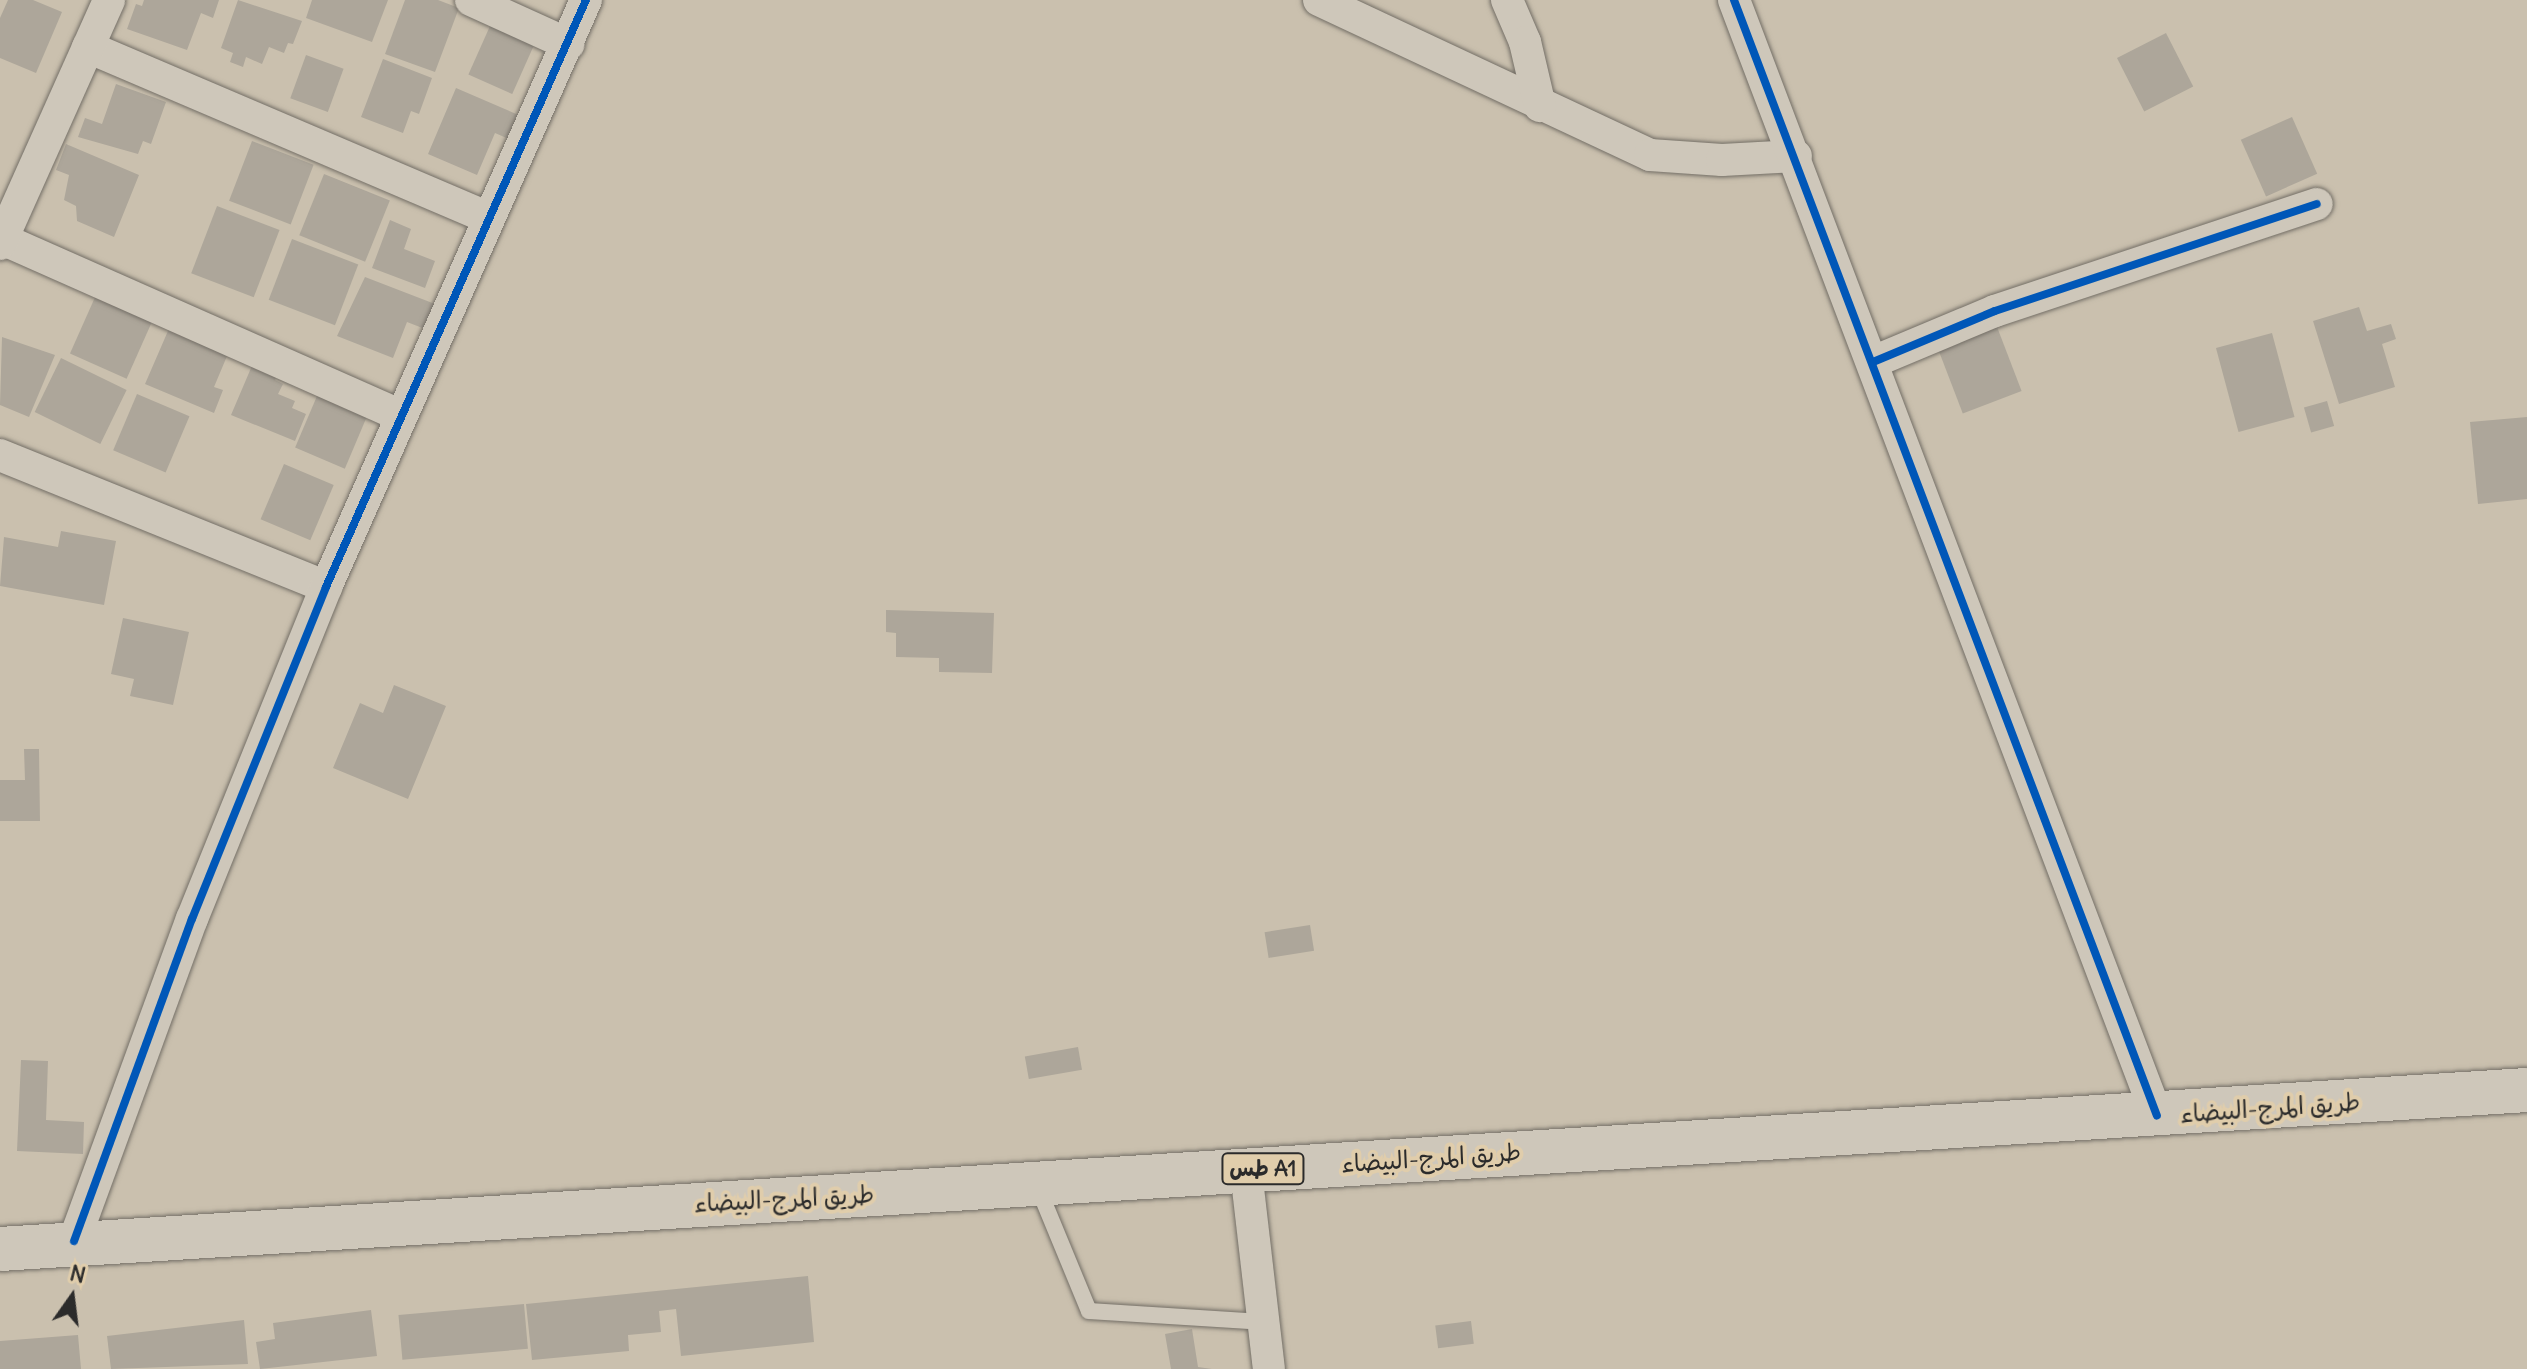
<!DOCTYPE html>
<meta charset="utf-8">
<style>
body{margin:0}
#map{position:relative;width:2527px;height:1369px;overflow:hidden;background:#cac0ae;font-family:Delius,"Playpen Sans Arabic",sans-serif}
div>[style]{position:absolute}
.building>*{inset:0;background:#ada69a;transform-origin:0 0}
.roads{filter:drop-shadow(0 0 2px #736e66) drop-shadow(0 0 2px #736e66)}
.lane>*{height:16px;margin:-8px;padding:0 8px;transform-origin:8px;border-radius:8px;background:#cec7ba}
.street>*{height:32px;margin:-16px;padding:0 16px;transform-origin:16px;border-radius:16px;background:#cec7ba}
.highway>*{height:44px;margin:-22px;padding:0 22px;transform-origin:22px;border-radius:22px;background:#cec7ba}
.cycleway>*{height:8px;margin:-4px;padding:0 4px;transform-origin:4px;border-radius:4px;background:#0057b8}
span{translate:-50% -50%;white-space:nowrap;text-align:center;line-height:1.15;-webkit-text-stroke:8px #e0cdab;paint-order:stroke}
.shield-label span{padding:2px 6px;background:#e0cdab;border:2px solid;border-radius:6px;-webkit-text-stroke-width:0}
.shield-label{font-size:22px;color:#2b2b2b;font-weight:700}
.street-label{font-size:24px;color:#2b2b2b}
.north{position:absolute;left:32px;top:1257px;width:80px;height:80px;-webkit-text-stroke:6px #e0cdab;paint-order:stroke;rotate:14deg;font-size:22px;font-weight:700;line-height:32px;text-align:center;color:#2b2b2b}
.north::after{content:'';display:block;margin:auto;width:28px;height:36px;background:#2b2b2b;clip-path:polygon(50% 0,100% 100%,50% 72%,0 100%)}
</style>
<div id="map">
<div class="building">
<i style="clip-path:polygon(8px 0,33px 0,62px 12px,36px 73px,0 58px,0 18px)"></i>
<i style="clip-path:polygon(144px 0,219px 0,213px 18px,201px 13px,187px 50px,127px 29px,136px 4px,142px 6px)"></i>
<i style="clip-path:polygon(238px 0,302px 21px,293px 44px,288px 43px,284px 53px,269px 47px,262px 64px,246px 57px,243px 67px,230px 62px,233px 53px,221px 48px)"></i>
<i style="clip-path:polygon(312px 0,388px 0,372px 42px,306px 18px)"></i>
<i style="clip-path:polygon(405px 0,438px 0,459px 8px,435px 72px,385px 54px)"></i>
<i style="left:494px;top:17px;width:48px;height:63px;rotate:24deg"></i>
<i style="left:2166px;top:33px;width:60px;height:55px;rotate:63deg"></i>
<i style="left:306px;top:55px;width:40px;height:46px;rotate:20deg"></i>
<i style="clip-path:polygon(383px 59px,432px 78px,419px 114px,411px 111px,403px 133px,361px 117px)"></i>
<i style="clip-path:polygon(116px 84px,166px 102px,151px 144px,143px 141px,138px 154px,78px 137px,85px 118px,102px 124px)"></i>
<i style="clip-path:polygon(456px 88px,521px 116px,511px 140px,495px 133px,477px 175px,428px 154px)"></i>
<i style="left:2292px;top:117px;width:62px;height:56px;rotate:66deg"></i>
<i style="left:252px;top:141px;width:66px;height:64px;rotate:21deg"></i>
<i style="clip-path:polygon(66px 144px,139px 175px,114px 237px,77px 221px,76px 206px,64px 200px,69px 175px,56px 170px)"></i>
<i style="left:324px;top:174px;width:71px;height:66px;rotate:22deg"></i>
<i style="left:217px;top:206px;width:67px;height:72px;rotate:21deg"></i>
<i style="clip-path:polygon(390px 220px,411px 229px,404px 249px,435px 261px,425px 288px,372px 268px)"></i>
<i style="left:292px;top:239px;width:71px;height:65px;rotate:21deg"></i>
<i style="clip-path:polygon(365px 277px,435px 304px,425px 329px,407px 322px,393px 358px,337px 336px)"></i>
<i style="left:96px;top:295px;width:62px;height:64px;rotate:24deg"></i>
<i style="clip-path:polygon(2359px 307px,2367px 331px,2391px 324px,2396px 339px,2382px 344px,2395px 387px,2339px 404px,2313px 321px)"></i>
<i style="left:1994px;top:319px;width:77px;height:63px;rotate:69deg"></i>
<i style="clip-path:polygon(171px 324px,230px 349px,214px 387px,223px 390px,214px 413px,145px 384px)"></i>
<i style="left:2272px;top:333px;width:87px;height:58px;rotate:75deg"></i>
<i style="clip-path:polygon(2px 337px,55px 355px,29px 417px,0 405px)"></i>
<i style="left:61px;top:358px;width:73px;height:60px;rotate:26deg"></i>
<i style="clip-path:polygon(254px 361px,279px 371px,275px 380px,283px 384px,278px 394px,295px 401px,292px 408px,306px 414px,295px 441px,231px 415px)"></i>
<i style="left:137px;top:394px;width:57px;height:61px;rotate:23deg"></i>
<i style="left:317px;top:396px;width:54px;height:56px;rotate:23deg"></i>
<i style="left:2327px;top:401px;width:26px;height:24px;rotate:74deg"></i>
<i style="clip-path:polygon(2527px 417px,2527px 499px,2478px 504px,2470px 422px)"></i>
<i style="left:284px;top:464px;width:54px;height:60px;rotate:23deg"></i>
<i style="clip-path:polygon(61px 531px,116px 541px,104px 605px,0 586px,4px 537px,58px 547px)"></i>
<i style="clip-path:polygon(886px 610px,994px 613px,992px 673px,939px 672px,939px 658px,896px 657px,896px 633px,886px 632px)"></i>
<i style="clip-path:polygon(123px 618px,189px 632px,173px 705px,130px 696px,134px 679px,111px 674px)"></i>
<i style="clip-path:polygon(394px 685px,446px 706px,408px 799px,333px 768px,360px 703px,383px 713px)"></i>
<i style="clip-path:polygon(24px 749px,39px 749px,40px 821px,0 821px,0 780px,25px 780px)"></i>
<i style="left:1310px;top:925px;width:26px;height:46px;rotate:81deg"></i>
<i style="left:1078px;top:1047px;width:23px;height:54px;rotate:80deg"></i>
<i style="clip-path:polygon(21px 1060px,48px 1061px,46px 1120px,84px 1122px,83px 1154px,17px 1151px)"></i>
<i style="clip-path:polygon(808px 1276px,814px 1342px,681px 1356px,676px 1309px,659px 1311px,661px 1332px,628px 1335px,629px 1351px,532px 1360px,526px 1304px)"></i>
<i style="left:524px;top:1304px;width:45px;height:126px;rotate:85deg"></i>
<i style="clip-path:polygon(371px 1310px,377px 1356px,260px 1369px,256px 1342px,275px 1339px,273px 1323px)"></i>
<i style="clip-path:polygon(244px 1320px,248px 1364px,111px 1369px,107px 1336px)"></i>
<i style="left:1471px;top:1321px;width:23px;height:36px;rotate:83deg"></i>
<i style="clip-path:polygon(1192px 1329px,1198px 1367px,1212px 1369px,1171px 1369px,1165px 1334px)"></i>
<i style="clip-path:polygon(78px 1335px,81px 1369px,0 1369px,0 1341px)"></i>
</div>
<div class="roads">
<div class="lane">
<i style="left:1037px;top:1185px;width:136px;rotate:67.6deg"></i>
<i style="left:1089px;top:1311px;width:177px;rotate:3.6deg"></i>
</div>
<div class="street">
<i style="left:471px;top:0;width:107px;rotate:24.4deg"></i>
<i style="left:1319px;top:0;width:365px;rotate:25.1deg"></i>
<i style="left:1650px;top:155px;width:72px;rotate:4deg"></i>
<i style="left:1722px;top:160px;width:74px;rotate:-3.1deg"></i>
<i style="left:1507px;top:0;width:46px;rotate:66.8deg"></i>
<i style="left:1525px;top:42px;width:66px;rotate:76.8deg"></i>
<i style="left:1734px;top:0;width:1193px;rotate:69.24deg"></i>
<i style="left:88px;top:47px;width:435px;rotate:23.1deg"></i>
<i style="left:2px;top:239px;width:435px;rotate:23.9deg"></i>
<i style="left:0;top:244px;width:267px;rotate:-65.9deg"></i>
<i style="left:1873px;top:362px;width:132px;rotate:-22.7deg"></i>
<i style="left:1995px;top:311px;width:339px;rotate:-18.4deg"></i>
<i style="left:0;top:455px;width:352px;rotate:22deg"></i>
<i style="left:1246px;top:1171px;width:199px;rotate:83.4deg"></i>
<i style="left:74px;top:1241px;width:343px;rotate:-69.9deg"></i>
<i style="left:192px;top:919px;width:358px;rotate:-68deg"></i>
<i style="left:326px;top:587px;width:642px;rotate:-66.11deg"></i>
</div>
<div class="highway">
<i style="left:0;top:1249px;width:2532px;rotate:-3.6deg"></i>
</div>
</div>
<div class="cycleway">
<i style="left:1734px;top:0;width:1193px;rotate:69.24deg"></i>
<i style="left:1873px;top:362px;width:132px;rotate:-22.7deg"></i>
<i style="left:1995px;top:311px;width:339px;rotate:-18.4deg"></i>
<i style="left:74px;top:1241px;width:343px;rotate:-69.9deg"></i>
<i style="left:192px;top:919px;width:358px;rotate:-68deg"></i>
<i style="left:326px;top:587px;width:642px;rotate:-66.11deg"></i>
</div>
<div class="shield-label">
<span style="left:1263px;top:1169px">طس A1</span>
</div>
<div class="street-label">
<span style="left:2270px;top:1108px;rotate:-4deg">طريق المرج-البيضاء</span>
<span style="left:1431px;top:1158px;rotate:-4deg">طريق المرج-البيضاء</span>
<span style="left:784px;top:1199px;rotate:-3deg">طريق المرج-البيضاء</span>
</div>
<div class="north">N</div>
</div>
